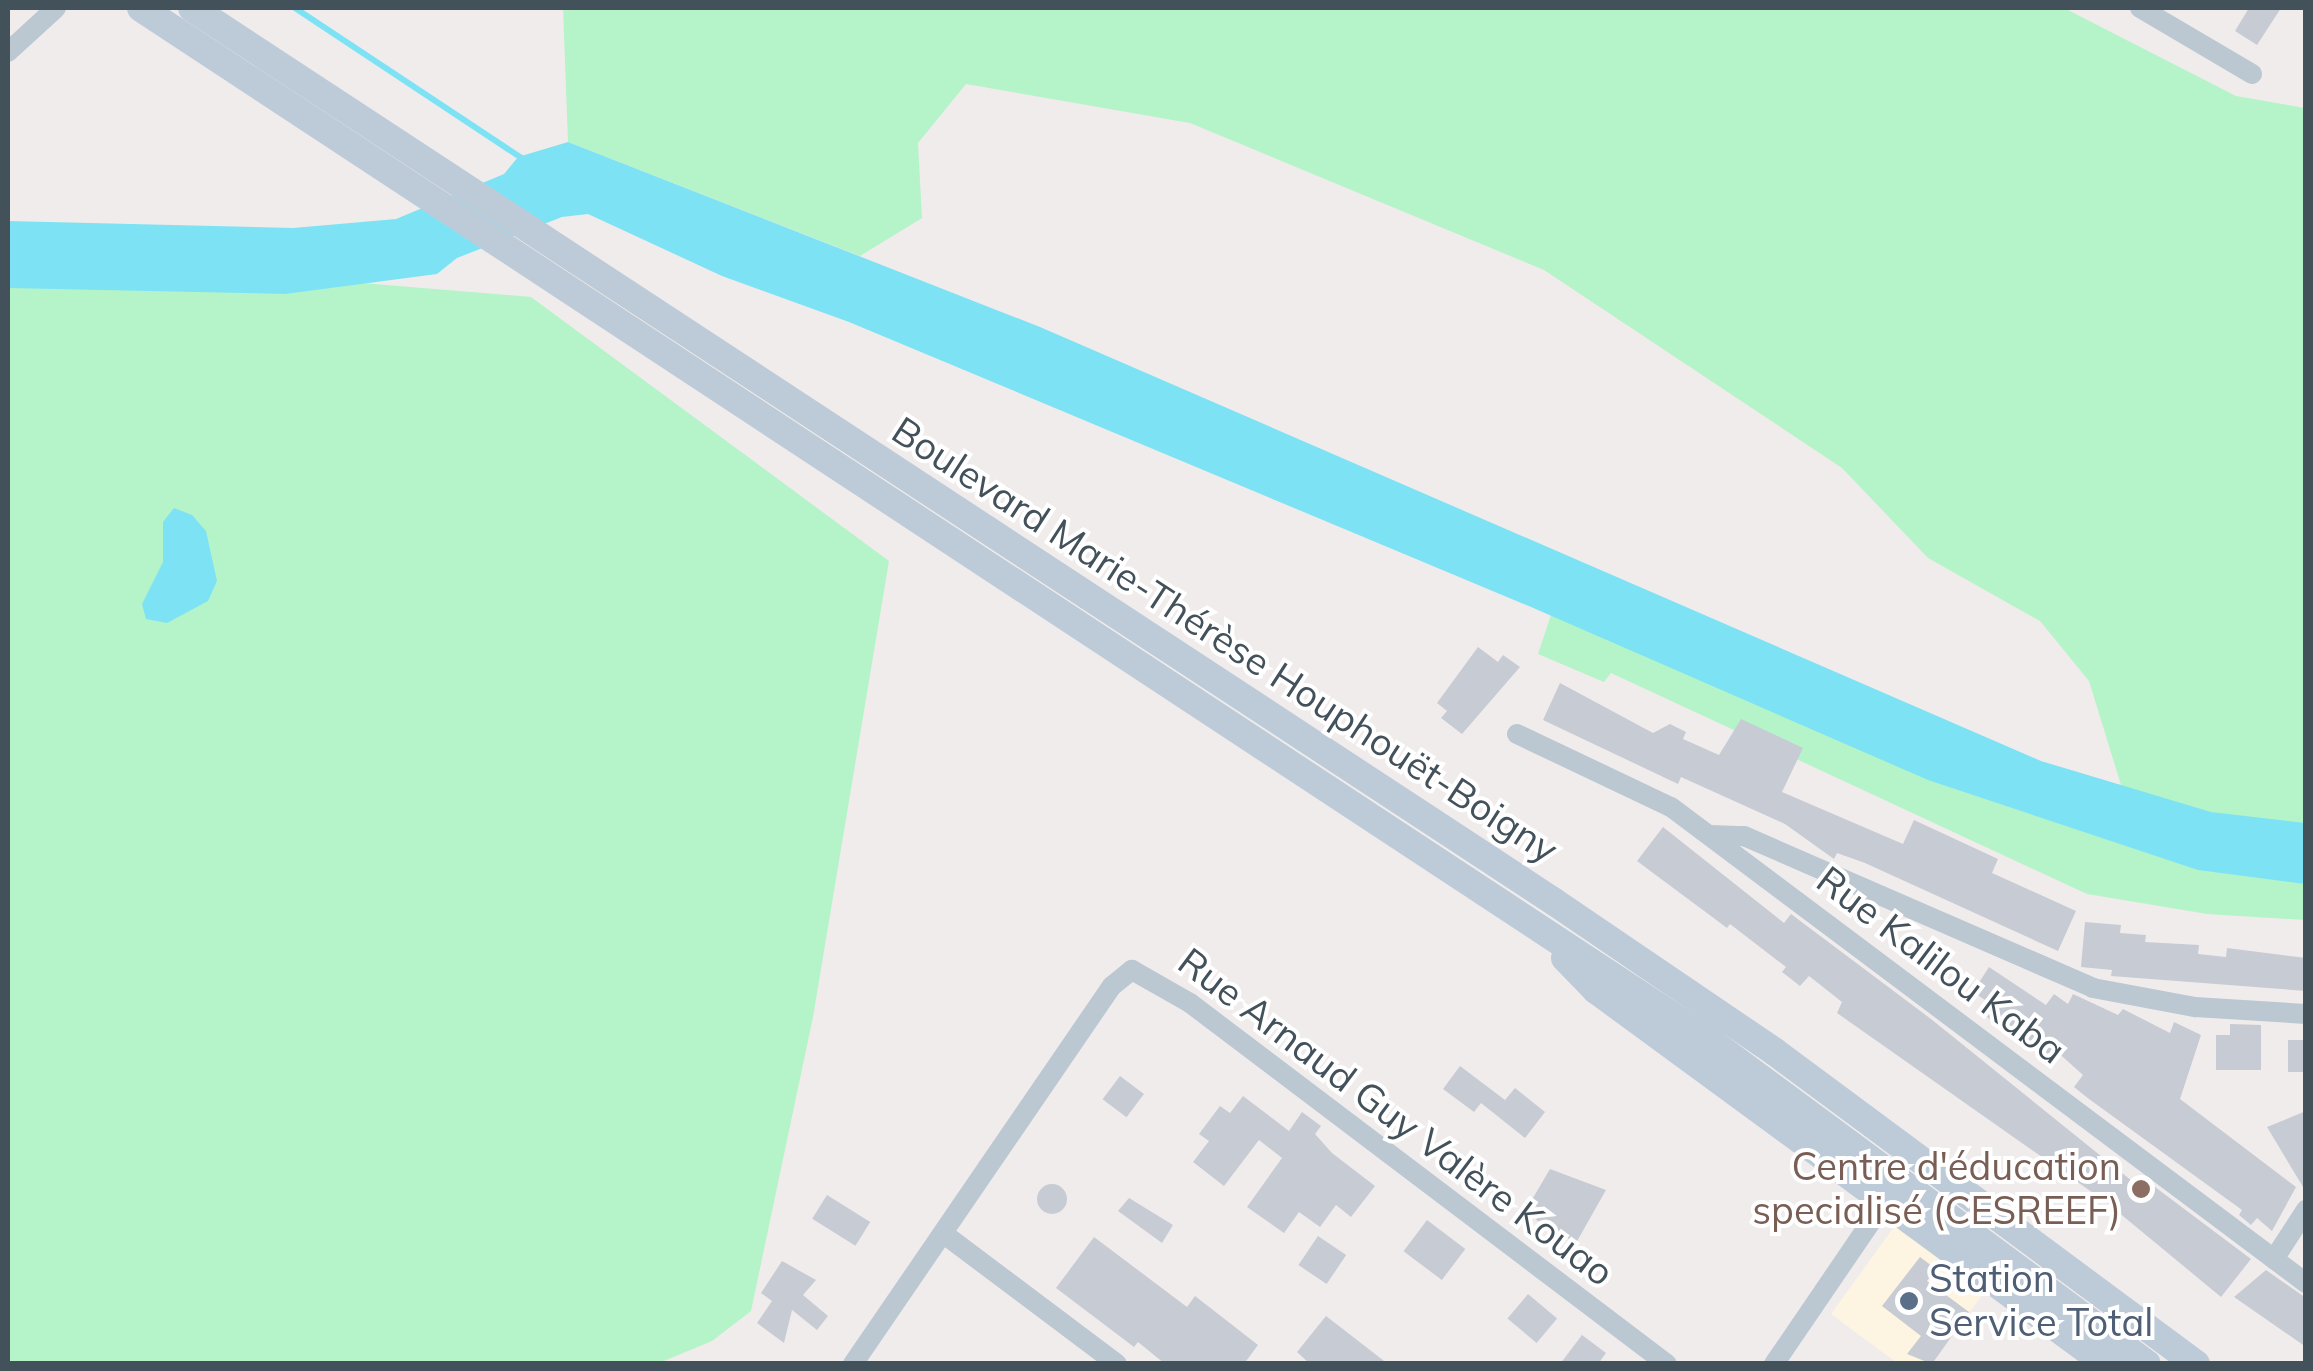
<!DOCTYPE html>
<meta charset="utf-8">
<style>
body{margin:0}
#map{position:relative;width:2313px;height:1371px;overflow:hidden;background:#f0ecec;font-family:Mulish,sans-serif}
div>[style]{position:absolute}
.commercial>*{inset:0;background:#fdf4e2}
.green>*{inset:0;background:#b5f3c9}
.water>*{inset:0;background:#7de3f4}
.stream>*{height:6px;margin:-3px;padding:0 3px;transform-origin:3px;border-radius:3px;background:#7de3f4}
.building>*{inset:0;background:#c7cbd3;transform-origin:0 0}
.round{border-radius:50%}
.minor>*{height:20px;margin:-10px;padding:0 10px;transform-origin:10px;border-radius:10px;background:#bbc8d1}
.secondary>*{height:28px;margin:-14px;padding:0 14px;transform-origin:14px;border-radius:14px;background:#bdcbd8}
.dots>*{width:28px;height:28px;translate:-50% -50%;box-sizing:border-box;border:5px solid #fff;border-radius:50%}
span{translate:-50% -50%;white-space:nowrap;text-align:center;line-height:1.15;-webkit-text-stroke:8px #fff;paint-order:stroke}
.street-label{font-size:38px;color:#43515b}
.education-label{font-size:38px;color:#785e54}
.right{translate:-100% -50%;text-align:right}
.service-label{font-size:38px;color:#4e5e75}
.left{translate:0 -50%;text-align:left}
.frame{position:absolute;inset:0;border:10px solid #43515b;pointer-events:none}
</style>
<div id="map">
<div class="commercial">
<i style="clip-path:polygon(1896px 1224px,1986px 1290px,1932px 1363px,1897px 1363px,1831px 1314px)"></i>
</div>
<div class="green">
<i style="clip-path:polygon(563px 8px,2064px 8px,2236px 96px,2305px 108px,2305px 920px,2207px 914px,2087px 894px,1611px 673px,1604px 682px,1538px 654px,1561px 585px,2133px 824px,2089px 681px,2040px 621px,1928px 558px,1842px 468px,1544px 270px,1190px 123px,966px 84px,918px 143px,922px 218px,860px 256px,568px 142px)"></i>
<i style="clip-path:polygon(8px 244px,144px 265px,531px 297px,889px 561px,813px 1017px,751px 1311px,712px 1341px,659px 1363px,8px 1364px)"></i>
</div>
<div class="water">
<i style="clip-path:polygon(568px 142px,1040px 327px,2041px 761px,2211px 812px,2305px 823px,2305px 884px,2198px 870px,1928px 780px,1531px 607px,849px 322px,722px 276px,588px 214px,562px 217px,457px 258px,437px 274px,285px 294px,8px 288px,8px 221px,293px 228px,396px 219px,504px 174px,518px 157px)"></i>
<i style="clip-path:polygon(174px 508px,192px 515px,206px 531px,217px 581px,208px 601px,167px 623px,146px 619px,142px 604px,163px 562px,163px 522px)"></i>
</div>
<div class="stream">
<i style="left:295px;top:8px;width:273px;rotate:33.5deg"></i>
</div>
<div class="building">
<i style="clip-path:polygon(2249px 8px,2281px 8px,2257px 45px,2235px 31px)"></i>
<i style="clip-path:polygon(1478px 647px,1498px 662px,1503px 655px,1520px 667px,1462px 734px,1441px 718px,1447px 711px,1437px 703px)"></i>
<i style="clip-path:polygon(1560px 683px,1653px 733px,1670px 724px,1686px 732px,1683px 739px,1719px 755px,1741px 719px,1803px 748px,1782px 792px,1903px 844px,1914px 820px,1998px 859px,1992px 873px,2076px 911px,2058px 951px,1865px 863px,1837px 853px,1834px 859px,1785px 824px,1681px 777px,1678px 784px,1543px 720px)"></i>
<i style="clip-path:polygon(1663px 827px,1784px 923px,1791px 914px,1931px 1019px,2137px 1185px,2143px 1178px,2251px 1259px,2221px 1297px,2106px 1202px,1837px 1013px,1842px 1002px,1809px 976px,1800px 986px,1782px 972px,1786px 967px,1730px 924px,1727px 928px,1637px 861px)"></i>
<i style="clip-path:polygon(2085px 922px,2121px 925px,2120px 933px,2146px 935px,2145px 942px,2199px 945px,2198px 954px,2226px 957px,2227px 948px,2306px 958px,2306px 991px,2111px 976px,2112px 970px,2081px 967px)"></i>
<i style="clip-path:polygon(1989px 967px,2046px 1005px,2054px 994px,2068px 1004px,2073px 994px,2118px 1015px,2123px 1009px,2170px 1033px,2174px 1022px,2201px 1035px,2180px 1099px,2296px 1187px,2272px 1231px,2257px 1218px,2251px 1225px,2239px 1215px,2242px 1210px,2089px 1099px,2074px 1087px,2083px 1075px,2054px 1049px,2046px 1059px,1987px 1017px,1994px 1006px,1973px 992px)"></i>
<i style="clip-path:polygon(2230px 1024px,2261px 1025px,2261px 1070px,2216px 1070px,2216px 1035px,2230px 1035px)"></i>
<i style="left:2288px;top:1040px;width:18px;height:32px"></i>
<i style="clip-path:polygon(1460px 1066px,1505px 1100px,1515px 1088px,1545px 1112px,1525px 1138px,1481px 1103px,1474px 1112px,1443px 1089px)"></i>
<i style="left:1120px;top:1076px;width:30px;height:29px;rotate:37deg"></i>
<i style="clip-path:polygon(1243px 1096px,1289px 1131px,1302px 1112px,1321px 1126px,1315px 1134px,1332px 1153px,1375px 1186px,1351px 1217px,1336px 1205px,1320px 1227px,1299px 1212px,1284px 1233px,1247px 1207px,1282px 1158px,1259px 1140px,1224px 1186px,1193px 1162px,1209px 1141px,1199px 1134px,1220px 1106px,1230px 1113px)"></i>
<i style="clip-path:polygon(2306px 1111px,2306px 1192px,2267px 1127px)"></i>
<i style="clip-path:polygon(1550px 1169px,1606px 1190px,1576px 1243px,1536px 1220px,1542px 1210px,1530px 1203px)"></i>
<i class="round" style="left:1037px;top:1184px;width:30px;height:30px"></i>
<i style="left:827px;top:1195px;width:51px;height:28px;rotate:32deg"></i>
<i style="clip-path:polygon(1129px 1198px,1173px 1225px,1162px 1243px,1118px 1211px)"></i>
<i style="left:1427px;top:1220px;width:48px;height:39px;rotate:37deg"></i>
<i style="left:1318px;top:1236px;width:34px;height:35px;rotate:34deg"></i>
<i style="clip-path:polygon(1094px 1237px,1187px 1307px,1195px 1296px,1258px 1345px,1244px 1364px,1165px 1364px,1138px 1342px,1134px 1347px,1056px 1288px)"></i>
<i style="clip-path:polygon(1920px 1257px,1936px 1269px,1927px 1281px,1969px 1312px,1932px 1364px,1907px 1354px,1921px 1336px,1882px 1306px)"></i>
<i style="clip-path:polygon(782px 1261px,816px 1280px,803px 1295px,828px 1316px,817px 1330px,792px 1310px,784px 1343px,757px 1323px,772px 1301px,761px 1293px)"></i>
<i style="clip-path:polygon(2266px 1270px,2306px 1298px,2306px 1347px,2234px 1297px)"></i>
<i style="left:1528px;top:1294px;width:38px;height:32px;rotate:40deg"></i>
<i style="clip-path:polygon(1326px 1316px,1388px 1364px,1310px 1364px,1297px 1352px)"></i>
<i style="clip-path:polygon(1582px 1335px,1606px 1353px,1598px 1364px,1560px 1364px)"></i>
</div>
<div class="minor">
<i style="left:2140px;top:8px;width:130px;rotate:30.5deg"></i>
<i style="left:8px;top:52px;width:65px;rotate:-42.5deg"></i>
<i style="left:1517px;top:734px;width:170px;rotate:25.4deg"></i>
<i style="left:1671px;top:807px;width:794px;rotate:36.86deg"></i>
<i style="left:1710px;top:835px;width:34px;rotate:2deg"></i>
<i style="left:1744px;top:836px;width:381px;rotate:23.5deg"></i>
<i style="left:2093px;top:988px;width:104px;rotate:10.6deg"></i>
<i style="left:2195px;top:1007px;width:111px;rotate:3.6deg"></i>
<i style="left:944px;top:1234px;width:216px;rotate:36.9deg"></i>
<i style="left:2274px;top:1259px;width:59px;rotate:-56.9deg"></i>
<i style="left:853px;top:1364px;width:458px;rotate:-55.6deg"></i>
<i style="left:1112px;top:986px;width:26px;rotate:-39deg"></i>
<i style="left:1132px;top:970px;width:67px;rotate:29.6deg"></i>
<i style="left:1190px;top:1003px;width:598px;rotate:37.12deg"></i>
<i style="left:1774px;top:1364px;width:197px;rotate:-55.7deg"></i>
</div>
<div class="secondary">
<i style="left:141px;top:8px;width:1874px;rotate:33.35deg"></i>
<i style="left:1706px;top:1038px;width:548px;rotate:36.47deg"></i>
<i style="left:192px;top:8px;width:1628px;rotate:33.27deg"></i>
<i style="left:1553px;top:901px;width:268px;rotate:34.2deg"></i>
<i style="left:1775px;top:1052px;width:524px;rotate:36.54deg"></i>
<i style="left:1565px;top:958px;width:45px;rotate:45.9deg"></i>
<i style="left:1596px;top:990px;width:632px;rotate:36.25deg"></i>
</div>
<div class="dots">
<i style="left:2141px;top:1189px;background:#8d6e63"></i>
<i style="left:1909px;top:1301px;background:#5c6f8a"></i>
</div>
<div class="street-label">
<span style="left:1225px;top:640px;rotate:33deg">Boulevard Marie-Thérèse Houphouët-Boigny</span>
<span style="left:1941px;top:965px;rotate:37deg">Rue Kalilou Kaba</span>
<span style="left:1396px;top:1117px;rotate:37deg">Rue Arnaud Guy Valère Kouao</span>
</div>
<div class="education-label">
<span class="right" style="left:2121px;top:1189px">Centre d'éducation<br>specialisé (CESREEF)</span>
</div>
<div class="service-label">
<span class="left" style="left:1929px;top:1301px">Station<br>Service Total</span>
</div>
<div class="frame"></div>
</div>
